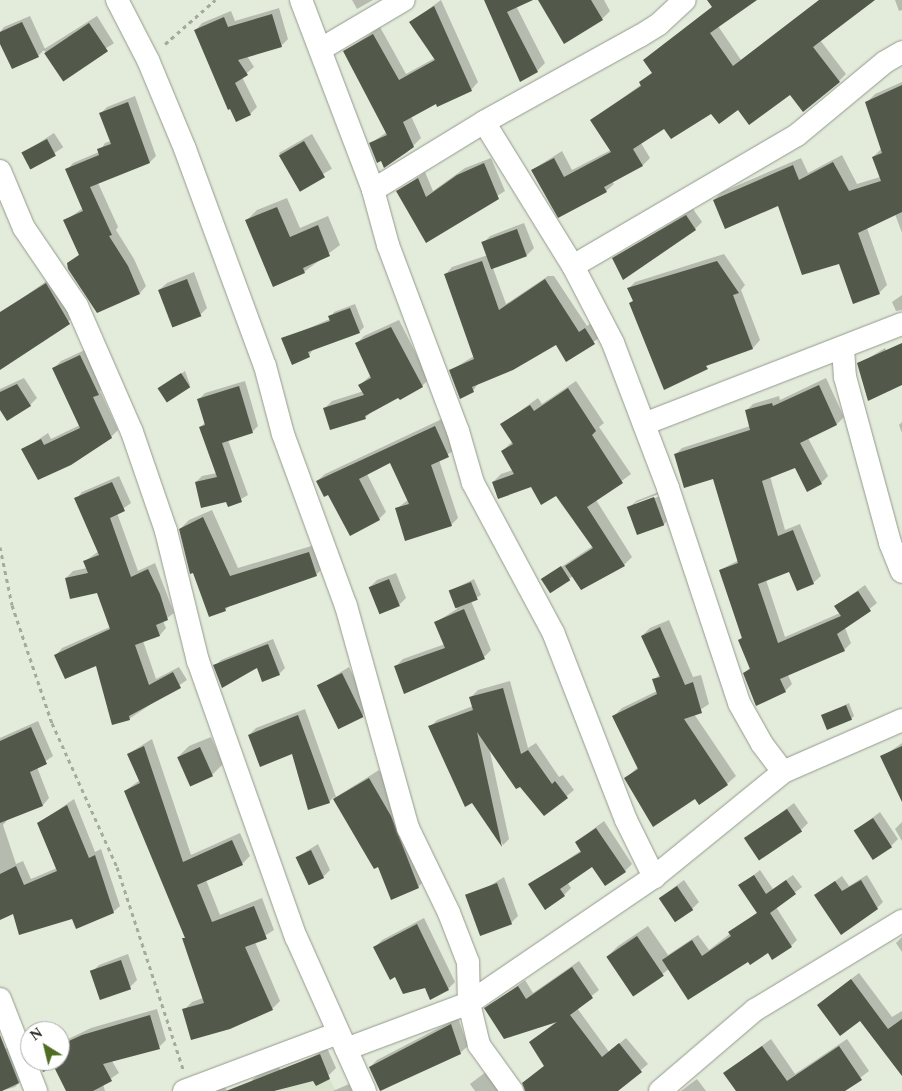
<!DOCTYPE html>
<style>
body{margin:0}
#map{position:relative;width:902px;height:1091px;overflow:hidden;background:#e3ebdb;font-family:Spectral,serif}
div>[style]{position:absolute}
.built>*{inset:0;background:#d8e3cc}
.shadow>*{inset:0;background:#0003;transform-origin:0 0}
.building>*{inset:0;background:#52594b;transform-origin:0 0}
.path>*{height:3px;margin-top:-1.5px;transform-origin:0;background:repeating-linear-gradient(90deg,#a4ab9e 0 4px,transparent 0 8px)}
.roads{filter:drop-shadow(0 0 1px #939a8c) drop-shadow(0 0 1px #939a8c)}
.minor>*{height:22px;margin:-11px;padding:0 11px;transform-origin:11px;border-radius:11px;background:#fff}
span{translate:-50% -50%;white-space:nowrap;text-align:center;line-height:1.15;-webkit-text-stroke:5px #fff;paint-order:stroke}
.north{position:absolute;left:20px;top:1021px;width:50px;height:50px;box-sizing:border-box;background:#fff;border:1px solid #a9aba8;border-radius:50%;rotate:324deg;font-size:14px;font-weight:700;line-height:20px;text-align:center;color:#292c26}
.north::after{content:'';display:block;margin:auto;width:18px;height:22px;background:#4f6e23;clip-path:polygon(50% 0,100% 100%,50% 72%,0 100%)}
</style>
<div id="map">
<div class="built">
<i style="clip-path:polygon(320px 1061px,336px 1091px,239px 1091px)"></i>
</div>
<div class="shadow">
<i style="clip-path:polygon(352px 0,373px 0,357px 9px)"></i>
<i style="clip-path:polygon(441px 0,478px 82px,471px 90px,436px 102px,411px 116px,421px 138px,406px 153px,385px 166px,371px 143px,387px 132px,344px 52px,380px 27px,406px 74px,435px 58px,411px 22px)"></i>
<i style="clip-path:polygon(485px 0,530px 0,516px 6px,545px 63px,537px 71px)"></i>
<i style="clip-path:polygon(540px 0,604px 0,610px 11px,602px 19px)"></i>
<i style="clip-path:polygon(708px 0,753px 0,718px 26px,741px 60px,819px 0,873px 0,820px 40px,846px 74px,839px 81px,711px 112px,664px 127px,641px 143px,650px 158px,643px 165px,612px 181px,614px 184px,606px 191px,559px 216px,532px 170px,562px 151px,572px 170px,611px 150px,592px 120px,642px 84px,653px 72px,644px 60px,713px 6px)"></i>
<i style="clip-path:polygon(895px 0,902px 0,902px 10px,899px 11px)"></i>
<i style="clip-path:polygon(279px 8px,288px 39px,281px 46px,247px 56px,254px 67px,242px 77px,257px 107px,250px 114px,196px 30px,202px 23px,231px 11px,235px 21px)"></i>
<i style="clip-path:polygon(30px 16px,45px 49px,38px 56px,0 41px,0 32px,4px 27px)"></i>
<i style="left:97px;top:16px;width:32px;height:63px;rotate:58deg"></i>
<i style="clip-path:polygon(902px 82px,902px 233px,895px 214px,867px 228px,887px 285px,879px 293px,839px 263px,779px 204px,714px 200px,722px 192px,801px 158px,808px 173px,842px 155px,857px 184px,880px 177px,873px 157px,882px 148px,867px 102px,875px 94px)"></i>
<i style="clip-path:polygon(135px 96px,156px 156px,150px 162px,98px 183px,118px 227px,116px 230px,134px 259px,146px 286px,140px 293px,97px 311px,68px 264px,80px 254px,65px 221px,83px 208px,67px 170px,73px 163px,99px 152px,105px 143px,111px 141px,101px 113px,107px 107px)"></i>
<i style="left:54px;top:133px;width:17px;height:37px;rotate:57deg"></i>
<i style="left:312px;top:134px;width:40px;height:38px;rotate:60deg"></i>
<i style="clip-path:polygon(491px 158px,505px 191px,426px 241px,398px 192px,425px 172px,433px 191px,465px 168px)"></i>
<i style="clip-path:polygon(287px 198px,300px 228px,328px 216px,340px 245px,304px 272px,247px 220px,257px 210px)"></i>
<i style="clip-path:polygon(693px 209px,702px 222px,695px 229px,614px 259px)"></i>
<i style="clip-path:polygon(524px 223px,534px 248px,527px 255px,493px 268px,506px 304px,548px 276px,554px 276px,587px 326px,593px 322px,602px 336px,567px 360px,557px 343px,479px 382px,473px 391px,451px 370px,474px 356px,446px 274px,452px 267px,488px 255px,483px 243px,490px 236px)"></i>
<i style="clip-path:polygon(724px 254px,745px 285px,741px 290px,760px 340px,753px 348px,713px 362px,664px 388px,630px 304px,634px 300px,628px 289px,635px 282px)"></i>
<i style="clip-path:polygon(194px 272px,207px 308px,200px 315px,159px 290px,167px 283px)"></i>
<i style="clip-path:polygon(55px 275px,79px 314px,0 368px,4px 311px)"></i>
<i style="clip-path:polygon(902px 295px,902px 310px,896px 311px,892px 302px)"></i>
<i style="clip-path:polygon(355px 304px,364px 327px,359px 332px,313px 349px,309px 356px,283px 339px,330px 319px,334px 312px)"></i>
<i style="clip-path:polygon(399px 320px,429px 379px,422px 386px,373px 410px,365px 418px,325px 408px,332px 401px,364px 391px,360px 385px,371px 375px,357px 343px,364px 336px)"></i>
<i style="clip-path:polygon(885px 348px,900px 381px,859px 364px)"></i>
<i style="clip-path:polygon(87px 349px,105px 387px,100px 391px,118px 430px,111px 437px,23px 450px,48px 433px,51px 439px,80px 425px,54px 368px,61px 361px)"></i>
<i style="clip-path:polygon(185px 371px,190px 385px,186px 388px,159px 389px)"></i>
<i style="clip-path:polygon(24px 378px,37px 398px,30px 405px,0 408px,0 389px)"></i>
<i style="clip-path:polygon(826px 378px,844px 417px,837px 424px,808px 438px,828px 476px,821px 483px,796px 467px,770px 476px,785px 530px,800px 524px,821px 576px,813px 583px,789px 570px,766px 580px,785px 637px,840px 613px,836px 606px,865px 585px,877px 603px,845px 628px,851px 643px,844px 650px,788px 675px,792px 684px,785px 691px,756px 705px,744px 673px,751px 667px,720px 570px,739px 560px,714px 477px,675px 455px,682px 448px,750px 426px,746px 411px,753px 404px,779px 396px,780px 400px)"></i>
<i style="clip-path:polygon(245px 381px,258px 426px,252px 432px,228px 440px,248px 495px,229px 506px,227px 501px,196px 482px,202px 476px,217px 473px,200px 427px,206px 422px,199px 399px,205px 393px)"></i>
<i style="clip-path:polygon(576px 381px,604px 423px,599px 427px,631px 474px,596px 500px,632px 557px,624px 565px,573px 576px,551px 592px,546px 577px,593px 546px,556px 495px,531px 486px,493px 482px,501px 474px,513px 470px,502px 451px,513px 441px,502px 424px,538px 398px,542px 404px)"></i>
<i style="clip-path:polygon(442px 419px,456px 449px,439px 460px,458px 518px,451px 525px,396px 509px,408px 500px,391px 462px,367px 474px,386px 512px,379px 519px,329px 493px,317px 481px,325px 474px)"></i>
<i style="clip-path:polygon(902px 422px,902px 433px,899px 425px)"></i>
<i style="clip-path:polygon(119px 476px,131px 503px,117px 513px,138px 571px,155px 563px,174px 613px,163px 621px,166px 628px,160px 635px,143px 641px,156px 679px,179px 667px,187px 680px,129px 719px,97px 664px,56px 655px,62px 648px,110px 627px,97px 592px,66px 578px,73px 571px,87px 568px,85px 561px,99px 551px,76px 499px,82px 492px)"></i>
<i style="clip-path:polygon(evenodd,661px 491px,671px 517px,664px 524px,629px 508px,636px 501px,661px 491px,659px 494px,660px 496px,635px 506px,635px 503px,659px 494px)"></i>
<i style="clip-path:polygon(212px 510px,238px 568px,318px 544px,325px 566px,316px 575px,230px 605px,225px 610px,180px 529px,189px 520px)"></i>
<i style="clip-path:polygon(396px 573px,406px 598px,399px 605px,370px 587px,377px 580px)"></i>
<i style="clip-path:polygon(474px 579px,481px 595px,471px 601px,491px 650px,484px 657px,396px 666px,403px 659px,445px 644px,436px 622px,457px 609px,450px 591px)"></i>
<i style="clip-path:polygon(669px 620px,693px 677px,701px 675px,709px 704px,694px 714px,736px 776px,727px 784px,695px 797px,625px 779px,638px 767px,614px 716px,622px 708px,657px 691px,654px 680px,660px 674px,642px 636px,650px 628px)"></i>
<i style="clip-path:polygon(273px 639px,285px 668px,279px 674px,257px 666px,215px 666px,221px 660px)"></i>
<i style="clip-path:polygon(349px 667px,369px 708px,362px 716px,318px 686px)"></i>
<i style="clip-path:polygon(510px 681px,528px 748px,536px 743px,559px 777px,563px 775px,574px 790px,544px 815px,489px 747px,509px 839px,503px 845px,430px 727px,437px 720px,473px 706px,470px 698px,478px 690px)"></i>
<i style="clip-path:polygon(849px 703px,854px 716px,851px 719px,822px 716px)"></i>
<i style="clip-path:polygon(305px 709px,336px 797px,379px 770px,400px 806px,427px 878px,418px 887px,378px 865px,374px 867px,334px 797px,329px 802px,293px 753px,249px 735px,256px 728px)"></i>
<i style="clip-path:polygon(38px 721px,53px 756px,37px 767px,49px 798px,43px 805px,8px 819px,3px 825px,16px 864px,23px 861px,31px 879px,57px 868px,39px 823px,74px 799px,95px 852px,101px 849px,120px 906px,113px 912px,72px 917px,0 913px,0 738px)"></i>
<i style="clip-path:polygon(211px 737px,223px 764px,212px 775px,178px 757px,189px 746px)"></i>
<i style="clip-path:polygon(152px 739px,191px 855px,240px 833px,250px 856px,242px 864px,206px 880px,220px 915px,262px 898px,274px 930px,255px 942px,280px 1001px,272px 1009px,184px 1010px,192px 1002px,203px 998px,184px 939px,186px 937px,125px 791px,140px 780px,128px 754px)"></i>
<i style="clip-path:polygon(902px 743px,902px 778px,882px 757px)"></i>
<i style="clip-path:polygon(794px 803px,808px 823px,801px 830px,746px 839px)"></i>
<i style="clip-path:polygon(880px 812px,898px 839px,891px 846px,855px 831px)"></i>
<i style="clip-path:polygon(604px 821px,632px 864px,625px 871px,592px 865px,567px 882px,571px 888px,564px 895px,529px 885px,582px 850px,576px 842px)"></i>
<i style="clip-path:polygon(902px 822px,902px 841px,895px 829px)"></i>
<i style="clip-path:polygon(318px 844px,330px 870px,323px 877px,296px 858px)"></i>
<i style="clip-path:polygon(760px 870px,773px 889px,793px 875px,802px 887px,776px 907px,797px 940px,791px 946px,768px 951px,748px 961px,669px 969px,633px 996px,607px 957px,618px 946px,648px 926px,668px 955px,698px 935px,709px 950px,758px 912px,740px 886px)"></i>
<i style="clip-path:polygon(867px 875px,883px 902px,877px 908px,815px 896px,842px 876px,849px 886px)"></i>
<i style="clip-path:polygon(504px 877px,518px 916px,511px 923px,468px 899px)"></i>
<i style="clip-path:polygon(684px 880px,699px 902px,692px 909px,660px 898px)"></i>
<i style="clip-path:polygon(424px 918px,455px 982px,448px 989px,426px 986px,396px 975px,375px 947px,382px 940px)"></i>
<i style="clip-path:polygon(902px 937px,902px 952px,896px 943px)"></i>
<i style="clip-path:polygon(128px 954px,137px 980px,130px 987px,92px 972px,99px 965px)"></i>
<i style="clip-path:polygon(579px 961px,599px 990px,577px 1008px,609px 1052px,626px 1038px,648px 1064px,616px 1091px,526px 1091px,524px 1083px,545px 1065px,531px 1042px,557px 1021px,486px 1009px,525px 980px,533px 993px)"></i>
<i style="clip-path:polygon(859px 973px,892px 1017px,902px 1011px,902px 1074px,860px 1019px,818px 1005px)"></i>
<i style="clip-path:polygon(157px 1009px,166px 1040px,159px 1047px,112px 1061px,119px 1073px,103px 1084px,105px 1091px,68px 1091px,54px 1065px,40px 1061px,60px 1061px,60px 1043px,91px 1028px)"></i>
<i style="clip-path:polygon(458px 1018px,468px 1046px,460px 1053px,436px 1062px,381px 1091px,370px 1067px,377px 1060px)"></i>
<i style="clip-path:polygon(771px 1039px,795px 1074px,847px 1039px,869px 1071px,843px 1091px,737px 1091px,725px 1073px)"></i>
<i style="clip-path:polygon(12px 1045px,22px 1080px,15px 1087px,0 1091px,0 1052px)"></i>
<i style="clip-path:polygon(327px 1048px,336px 1068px,329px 1075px,311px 1080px,301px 1064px)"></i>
<i style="clip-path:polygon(279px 1067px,285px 1080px,266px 1091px,255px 1091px,252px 1080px,260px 1073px)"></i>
<i style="clip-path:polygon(491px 1068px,509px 1091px,475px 1091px,470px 1084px)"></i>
<i style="clip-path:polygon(697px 1079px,706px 1091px,681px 1091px)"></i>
<i style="clip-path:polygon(349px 1084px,352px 1091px,333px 1091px)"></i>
<i style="clip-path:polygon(225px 1087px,227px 1091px,214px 1091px)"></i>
</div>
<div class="building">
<i style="clip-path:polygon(484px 0,533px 0,507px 12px,538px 72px,520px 82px)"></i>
<i style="clip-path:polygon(538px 0,591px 0,603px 20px,564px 44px)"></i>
<i style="clip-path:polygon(707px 0,757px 0,710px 33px,733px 66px,819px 0,875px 0,813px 47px,840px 82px,803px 112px,790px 95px,749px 125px,738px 110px,719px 124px,711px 114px,671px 139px,664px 129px,633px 149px,643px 166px,604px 187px,607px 192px,558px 218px,531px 170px,554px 158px,564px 177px,611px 152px,590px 120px,641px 86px,639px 82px,652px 73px,643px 60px,712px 7px)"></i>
<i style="clip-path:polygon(434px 6px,472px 91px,437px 107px,436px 104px,403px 122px,414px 147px,384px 168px,381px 161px,377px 163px,369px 143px,387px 135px,343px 51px,373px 34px,399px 80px,435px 60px,409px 22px)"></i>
<i style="clip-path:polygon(272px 14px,282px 47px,238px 60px,248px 75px,235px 83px,251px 115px,236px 122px,230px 109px,228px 110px,194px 30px,224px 17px,228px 27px)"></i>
<i style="clip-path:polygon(22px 22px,39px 57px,12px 69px,0 44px,0 32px)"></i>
<i style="left:89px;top:23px;width:34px;height:54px;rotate:56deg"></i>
<i style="clip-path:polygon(902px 85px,902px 212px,858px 233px,880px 294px,853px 304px,839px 264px,802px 275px,778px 206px,725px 229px,713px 200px,793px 165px,799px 180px,833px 162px,849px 191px,881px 181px,872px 157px,882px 153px,865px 102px)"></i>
<i style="clip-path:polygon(128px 102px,150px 163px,90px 187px,112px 235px,109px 236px,128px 266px,140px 294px,97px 313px,68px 269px,67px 263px,79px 255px,63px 220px,83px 211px,65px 169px,99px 155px,97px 149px,111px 144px,99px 113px)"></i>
<i style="left:47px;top:139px;width:19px;height:29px;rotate:62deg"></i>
<i style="left:304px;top:141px;width:42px;height:29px;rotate:60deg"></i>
<i style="clip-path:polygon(484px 163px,499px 199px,426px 243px,396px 191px,418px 178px,426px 197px,457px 175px)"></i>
<i style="clip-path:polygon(277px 207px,290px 237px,318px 225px,330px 256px,303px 268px,305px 273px,273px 287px,245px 220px)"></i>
<i style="clip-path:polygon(686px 215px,696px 230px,623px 280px,612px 258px)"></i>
<i style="left:517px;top:229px;width:29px;height:38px;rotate:70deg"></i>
<i style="clip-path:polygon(482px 261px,499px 310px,545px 279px,579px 332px,585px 328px,595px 344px,566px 362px,556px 345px,513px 370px,472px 387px,474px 392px,460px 399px,449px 370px,474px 359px,444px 274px)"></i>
<i style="clip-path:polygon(717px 261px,739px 293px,733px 295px,753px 349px,706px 366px,708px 369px,664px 390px,629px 303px,633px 301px,627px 288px)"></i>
<i style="left:187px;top:279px;width:40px;height:31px;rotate:69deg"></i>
<i style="clip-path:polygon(46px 283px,70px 324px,0 370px,0 312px)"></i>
<i style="clip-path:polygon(350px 308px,360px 333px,308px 352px,310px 357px,292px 365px,281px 338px,330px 321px,328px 316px)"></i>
<i style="clip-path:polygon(391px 327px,423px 387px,400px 400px,398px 398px,365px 416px,366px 419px,330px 430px,323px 408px,364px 395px,358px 385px,371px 378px,355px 343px)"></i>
<i style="clip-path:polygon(902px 343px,902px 385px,868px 401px,857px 363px)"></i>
<i style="clip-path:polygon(80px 355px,99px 395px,93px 397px,112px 438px,71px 465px,38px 480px,21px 449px,41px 439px,44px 445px,80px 428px,52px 368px)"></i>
<i style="left:181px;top:373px;width:17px;height:28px;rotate:57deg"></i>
<i style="clip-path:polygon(17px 384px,31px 406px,7px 421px,0 410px,0 392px)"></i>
<i style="clip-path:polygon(819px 385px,837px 425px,800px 443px,822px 484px,807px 492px,795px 468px,762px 481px,778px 536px,793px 530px,814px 584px,797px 591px,789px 572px,758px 584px,778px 643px,841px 616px,834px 606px,858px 591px,871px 611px,837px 634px,845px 651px,780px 679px,786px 692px,756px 706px,743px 673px,750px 669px,738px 640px,742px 638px,719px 570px,738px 563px,713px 479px,684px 488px,674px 454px,750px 430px,745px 410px,772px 403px,773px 406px)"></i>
<i style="clip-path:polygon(239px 386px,253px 433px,222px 443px,242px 502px,228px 507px,226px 502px,201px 508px,195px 482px,217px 477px,199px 427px,205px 425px,197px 399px)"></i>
<i style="clip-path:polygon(568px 388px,596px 431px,592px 435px,623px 483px,587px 507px,625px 566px,581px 590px,565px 566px,593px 548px,556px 496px,541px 505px,531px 487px,498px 499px,492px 482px,514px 474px,501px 451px,513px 444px,500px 424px,530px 405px,534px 411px)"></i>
<i style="clip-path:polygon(435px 426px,449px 457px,431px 465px,452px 526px,405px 541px,395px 508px,409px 504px,390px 463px,359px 479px,380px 520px,350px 536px,328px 495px,324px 497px,316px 481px)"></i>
<i style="clip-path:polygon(112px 482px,125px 511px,110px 518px,131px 577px,148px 569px,160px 594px,168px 620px,156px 625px,160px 636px,135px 645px,149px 685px,173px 672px,181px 688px,129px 716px,130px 720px,112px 725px,96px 666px,65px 679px,54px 655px,110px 629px,97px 593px,70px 599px,65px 578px,88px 573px,83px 561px,99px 555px,74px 498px)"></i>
<i style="left:654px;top:497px;width:30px;height:29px;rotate:70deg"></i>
<i style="clip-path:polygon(203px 517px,230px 576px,309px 552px,317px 576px,225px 608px,226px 611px,209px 617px,193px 573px,190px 574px,179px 529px)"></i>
<i style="left:561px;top:566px;width:17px;height:24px;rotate:57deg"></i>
<i style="left:389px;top:579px;width:29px;height:22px;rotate:68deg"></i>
<i style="left:471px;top:582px;width:19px;height:24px;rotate:69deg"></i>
<i style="clip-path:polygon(464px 609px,485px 659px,404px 694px,394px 666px,445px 648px,434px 622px)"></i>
<i style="clip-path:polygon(660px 627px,685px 685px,693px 682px,702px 713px,684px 719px,728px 785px,699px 805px,695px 799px,653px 827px,624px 778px,638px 769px,612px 716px,657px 694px,652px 679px,660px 677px,641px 636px)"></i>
<i style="clip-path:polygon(268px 644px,280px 675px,262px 682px,257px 668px,222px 688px,213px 665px)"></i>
<i style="left:342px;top:673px;width:49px;height:28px;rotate:64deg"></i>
<i style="clip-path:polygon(503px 688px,521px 754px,528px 750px,552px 784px,555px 781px,568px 798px,544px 816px,520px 787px,516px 789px,477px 732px,502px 847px,472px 803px,465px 807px,428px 726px,473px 710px,469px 697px)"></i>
<i style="left:846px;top:705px;width:16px;height:27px;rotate:68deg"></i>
<i style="clip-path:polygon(298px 715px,330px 803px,308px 810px,292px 754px,260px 767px,248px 735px)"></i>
<i style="clip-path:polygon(31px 727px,47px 764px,30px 772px,43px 806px,0 823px,0 741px)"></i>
<i style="clip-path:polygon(144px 746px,183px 862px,232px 840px,243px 865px,197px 885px,212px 922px,254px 906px,267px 939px,245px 947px,273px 1010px,230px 1029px,191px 1040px,182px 1009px,204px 1003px,182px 938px,185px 938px,124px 791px,140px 783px,127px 754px)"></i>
<i style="clip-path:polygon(902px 746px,902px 802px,880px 756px)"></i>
<i style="left:200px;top:747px;width:32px;height:25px;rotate:66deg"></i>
<i style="clip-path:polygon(369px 778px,391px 816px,419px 888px,391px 900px,378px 867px,374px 869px,333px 799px)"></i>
<i style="clip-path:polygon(67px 805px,89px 858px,95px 855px,114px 913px,76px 929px,72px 919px,19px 935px,13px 914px,0 920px,0 874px,16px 866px,24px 885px,57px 871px,37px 823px)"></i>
<i style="left:787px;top:809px;width:27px;height:52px;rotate:56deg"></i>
<i style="left:873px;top:818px;width:35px;height:23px;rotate:57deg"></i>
<i style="clip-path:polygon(596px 828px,626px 872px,605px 886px,592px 867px,560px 889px,565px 896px,545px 910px,528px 884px,581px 852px,575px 842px)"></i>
<i style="left:311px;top:850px;width:31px;height:17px;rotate:65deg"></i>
<i style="clip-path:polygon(754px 875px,766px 894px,786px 880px,796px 894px,770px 913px,792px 947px,772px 960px,768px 953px,750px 965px,748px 962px,688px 1000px,662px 960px,692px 940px,702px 956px,731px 936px,728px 932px,757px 913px,738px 885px)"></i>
<i style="clip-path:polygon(861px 880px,878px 909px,841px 935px,814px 895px,835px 881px,842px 891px)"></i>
<i style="left:497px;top:883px;width:44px;height:34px;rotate:70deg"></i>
<i style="left:677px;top:886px;width:29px;height:22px;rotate:56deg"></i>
<i style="clip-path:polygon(417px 924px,449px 990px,430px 1000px,425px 988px,403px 994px,395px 977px,390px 980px,373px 947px)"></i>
<i style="left:637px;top:936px;width:48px;height:37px;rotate:56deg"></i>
<i style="left:121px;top:960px;width:31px;height:33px;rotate:71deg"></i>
<i style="clip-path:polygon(572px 967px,593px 998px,570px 1015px,602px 1057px,619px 1043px,642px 1072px,618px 1091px,525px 1091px,522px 1083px,544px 1066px,529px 1042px,557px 1022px,504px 1039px,484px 1008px,518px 986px,526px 999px)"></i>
<i style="clip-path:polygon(851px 979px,888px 1029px,902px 1019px,902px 1076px,860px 1021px,840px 1036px,817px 1005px)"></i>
<i style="clip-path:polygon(150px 1015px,160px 1049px,103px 1064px,112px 1081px,93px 1091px,66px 1091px,54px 1067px,43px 1072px,38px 1061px,60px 1061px,60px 1045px,82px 1035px)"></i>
<i style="clip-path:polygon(451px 1024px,461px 1054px,380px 1091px,369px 1067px)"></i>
<i style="clip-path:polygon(0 1035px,19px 1083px,2px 1091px,0 1091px)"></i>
<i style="clip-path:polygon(762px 1046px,787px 1081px,839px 1046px,862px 1080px,845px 1091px,736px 1091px,723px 1073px)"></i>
<i style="clip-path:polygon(320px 1054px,330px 1079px,316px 1086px,313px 1081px,274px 1091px,226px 1091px)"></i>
</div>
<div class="path">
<i style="left:165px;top:44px;width:67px;rotate:-41.3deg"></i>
<i style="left:0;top:547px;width:59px;rotate:78.3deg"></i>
<i style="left:12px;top:605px;width:125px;rotate:71.3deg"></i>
<i style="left:52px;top:723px;width:158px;rotate:65.7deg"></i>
<i style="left:117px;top:867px;width:213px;rotate:71.9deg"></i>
</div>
<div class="roads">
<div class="minor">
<i style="left:117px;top:0;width:68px;rotate:62.7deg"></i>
<i style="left:148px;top:60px;width:96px;rotate:67.4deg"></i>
<i style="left:185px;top:149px;width:231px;rotate:69.8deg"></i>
<i style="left:265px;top:366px;width:70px;rotate:75.2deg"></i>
<i style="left:283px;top:434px;width:183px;rotate:69.9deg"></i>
<i style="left:346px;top:606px;width:230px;rotate:74.4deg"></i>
<i style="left:408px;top:828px;width:94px;rotate:64.2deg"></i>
<i style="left:449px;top:913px;width:53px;rotate:68.8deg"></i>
<i style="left:468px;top:962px;width:41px;rotate:88.6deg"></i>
<i style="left:469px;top:1003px;width:43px;rotate:76.6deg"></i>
<i style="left:479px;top:1045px;width:57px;rotate:54.3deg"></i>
<i style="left:301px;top:0;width:203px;rotate:69.2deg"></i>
<i style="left:373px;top:190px;width:57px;rotate:74.7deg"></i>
<i style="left:388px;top:245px;width:199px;rotate:69.4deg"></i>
<i style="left:458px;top:431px;width:54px;rotate:73.9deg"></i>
<i style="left:473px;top:483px;width:169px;rotate:61.8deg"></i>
<i style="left:553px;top:632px;width:202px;rotate:68.8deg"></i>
<i style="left:626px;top:820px;width:64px;rotate:63.8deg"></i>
<i style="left:321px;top:49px;width:96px;rotate:-30.6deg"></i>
<i style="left:484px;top:122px;width:169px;rotate:58.3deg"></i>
<i style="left:573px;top:266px;width:259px;rotate:-30.3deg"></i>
<i style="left:797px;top:135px;width:114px;rotate:-39.7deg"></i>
<i style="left:885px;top:62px;width:20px;rotate:-30deg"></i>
<i style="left:0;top:171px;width:62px;rotate:67.2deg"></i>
<i style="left:24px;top:228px;width:94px;rotate:55.8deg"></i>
<i style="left:77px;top:306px;width:137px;rotate:66.4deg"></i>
<i style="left:132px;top:432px;width:105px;rotate:71deg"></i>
<i style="left:166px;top:531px;width:134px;rotate:76.2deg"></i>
<i style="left:198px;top:661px;width:293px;rotate:70.5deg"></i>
<i style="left:296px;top:937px;width:169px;rotate:65.9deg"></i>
<i style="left:373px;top:190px;width:130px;rotate:-31.5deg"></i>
<i style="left:484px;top:122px;width:178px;rotate:-28.9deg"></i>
<i style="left:640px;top:36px;width:22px;rotate:-32deg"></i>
<i style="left:659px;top:24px;width:35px;rotate:-43deg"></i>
<i style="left:573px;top:266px;width:87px;rotate:62.5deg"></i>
<i style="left:613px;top:343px;width:155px;rotate:69.2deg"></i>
<i style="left:668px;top:488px;width:226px;rotate:71.7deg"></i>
<i style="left:739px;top:703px;width:47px;rotate:60.7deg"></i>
<i style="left:762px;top:744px;width:35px;rotate:53deg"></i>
<i style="left:843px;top:349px;width:28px;rotate:86deg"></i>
<i style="left:845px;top:377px;width:172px;rotate:74.8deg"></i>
<i style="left:890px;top:543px;width:31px;rotate:68deg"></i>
<i style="left:644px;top:424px;width:277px;rotate:-21.2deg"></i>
<i style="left:0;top:999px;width:99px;rotate:68.6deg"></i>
<i style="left:346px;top:1049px;width:131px;rotate:-20.5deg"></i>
<i style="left:469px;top:1003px;width:224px;rotate:-34.3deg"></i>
<i style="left:654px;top:877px;width:166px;rotate:-39.1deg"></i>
<i style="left:783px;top:772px;width:130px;rotate:-23.6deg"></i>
<i style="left:184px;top:1091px;width:165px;rotate:-20.6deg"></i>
<i style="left:660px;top:1091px;width:125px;rotate:-40.5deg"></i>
<i style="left:755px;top:1010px;width:172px;rotate:-31.2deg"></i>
</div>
</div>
<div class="north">N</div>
</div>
